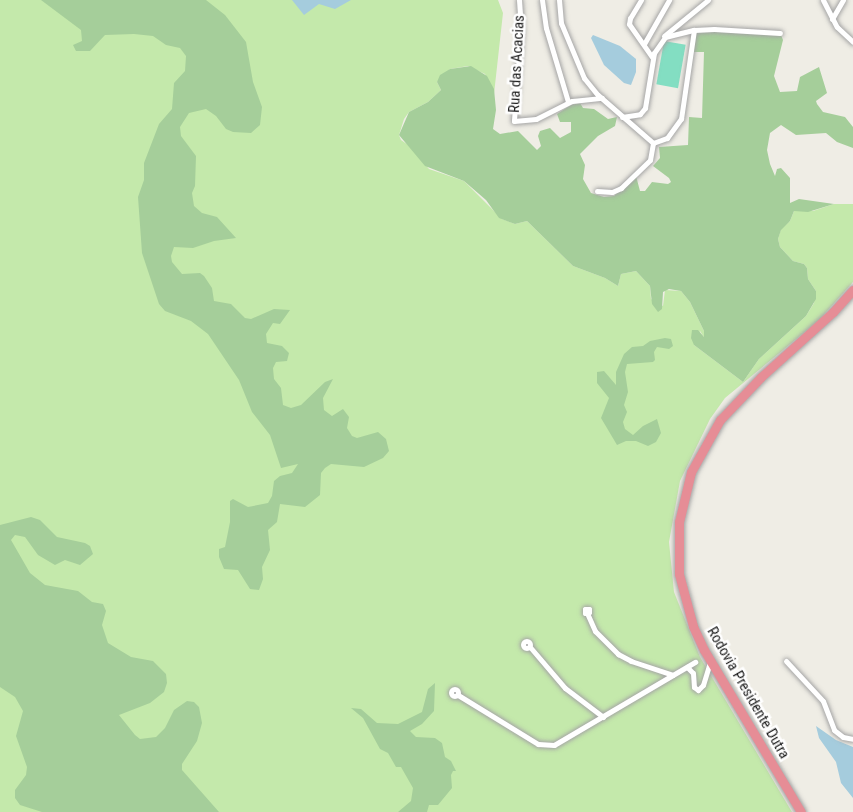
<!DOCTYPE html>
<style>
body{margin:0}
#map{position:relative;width:853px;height:812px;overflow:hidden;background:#efede5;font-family:"Roboto Condensed",sans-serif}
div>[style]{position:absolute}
.grass>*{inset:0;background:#c4e9ab}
.forest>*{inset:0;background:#a5ce9a}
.pitch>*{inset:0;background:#83dec2;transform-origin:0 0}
.water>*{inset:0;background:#a5ccdd}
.roads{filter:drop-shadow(0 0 2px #a5a5a5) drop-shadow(0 0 2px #a5a5a5)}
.street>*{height:5px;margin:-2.5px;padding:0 2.5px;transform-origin:2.5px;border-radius:2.5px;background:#fff}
.street>.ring{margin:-2.5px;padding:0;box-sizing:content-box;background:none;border:5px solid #fff;border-radius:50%}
.highway>*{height:9px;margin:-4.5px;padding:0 4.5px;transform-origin:4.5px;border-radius:4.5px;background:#e68d96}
span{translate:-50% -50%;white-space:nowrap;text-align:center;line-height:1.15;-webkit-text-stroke:5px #fff;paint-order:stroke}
.street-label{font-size:15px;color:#1e1e1e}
</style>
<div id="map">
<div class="grass">
<i style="clip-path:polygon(0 0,498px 0,503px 13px,494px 94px,485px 74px,468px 66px,450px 69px,437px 82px,441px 90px,428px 102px,409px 112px,404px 119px,399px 135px,401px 140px,411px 147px,429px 169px,464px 181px,502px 219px,515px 224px,527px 221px,573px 266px,605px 278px,618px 286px,621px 274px,636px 271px,650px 286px,651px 299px,663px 306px,665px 290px,681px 291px,690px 302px,704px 331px,705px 339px,700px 331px,694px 345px,743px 382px,759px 359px,806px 316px,814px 303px,816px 291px,808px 279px,807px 268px,804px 264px,793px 261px,780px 247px,778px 239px,781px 229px,790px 221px,794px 211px,813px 211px,834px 204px,853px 204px,853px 282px,818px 321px,725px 398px,710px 419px,680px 481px,669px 542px,674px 592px,700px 657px,792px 812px,0 812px)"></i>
</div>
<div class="forest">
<i style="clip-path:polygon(41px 0,206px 0,225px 15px,246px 42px,253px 82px,262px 107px,260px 125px,251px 133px,233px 132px,226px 129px,216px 116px,206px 109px,189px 113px,180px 127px,181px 136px,196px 156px,195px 186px,192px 193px,194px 206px,202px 213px,217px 217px,236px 238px,214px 241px,193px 248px,174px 247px,171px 256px,172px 262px,182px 274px,200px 273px,204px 276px,212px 288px,214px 301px,231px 304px,245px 318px,251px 319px,274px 309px,290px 310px,280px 324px,273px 323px,266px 334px,267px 343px,282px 346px,289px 353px,287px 361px,276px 362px,273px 368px,274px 379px,281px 388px,283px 405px,291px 408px,301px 405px,325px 382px,333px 379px,323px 398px,324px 410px,332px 416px,343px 409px,349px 417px,347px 428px,352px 436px,357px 438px,378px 432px,386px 439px,389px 451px,383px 458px,364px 467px,331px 464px,325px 468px,321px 473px,320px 495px,305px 507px,280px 504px,277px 522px,268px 530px,270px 550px,262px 567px,263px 579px,259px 590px,250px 589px,238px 570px,224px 569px,219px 557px,219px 549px,225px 547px,230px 522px,230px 501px,233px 499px,248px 507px,268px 503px,272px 496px,274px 481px,280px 476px,292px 473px,298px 464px,281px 468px,270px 435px,252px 412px,239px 380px,208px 334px,191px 321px,165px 311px,159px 304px,142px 253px,138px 197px,144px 180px,144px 163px,159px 124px,172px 109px,174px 83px,185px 71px,186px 56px,180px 48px,166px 45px,153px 36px,134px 34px,105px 35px,90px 51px,76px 51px,73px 45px,82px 41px,81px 30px)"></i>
<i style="clip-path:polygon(696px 31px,733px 31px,781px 35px,783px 40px,774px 76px,780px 92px,797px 91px,800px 77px,819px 67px,827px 93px,816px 101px,817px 104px,823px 112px,845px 117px,853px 127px,853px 148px,837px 142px,826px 133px,796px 135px,781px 125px,770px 133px,767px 150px,770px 164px,775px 176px,777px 169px,781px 168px,790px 178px,790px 203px,799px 199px,834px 204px,808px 212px,794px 211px,790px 221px,781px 230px,778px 239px,780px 247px,793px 261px,804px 264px,807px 268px,808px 279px,816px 291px,816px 299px,806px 316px,759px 359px,743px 382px,694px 345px,691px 338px,692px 330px,698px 330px,704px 337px,704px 331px,690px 302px,681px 291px,669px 289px,663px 292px,662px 309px,658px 312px,652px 304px,650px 286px,636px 271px,621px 274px,618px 286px,605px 278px,573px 266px,527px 221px,515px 224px,499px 218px,486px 200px,464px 181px,425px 166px,399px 135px,409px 112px,428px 102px,441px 90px,437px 82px,440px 75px,450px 69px,471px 66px,487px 76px,494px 89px,496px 110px,493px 129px,500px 134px,518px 131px,537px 150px,541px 146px,538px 136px,540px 131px,550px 128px,560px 138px,571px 132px,571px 122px,560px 122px,557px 114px,571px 105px,580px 103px,583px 108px,594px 109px,608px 119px,617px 117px,615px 126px,598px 136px,580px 154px,585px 165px,583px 179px,591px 193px,604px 197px,614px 196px,636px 176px,640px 191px,645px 191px,652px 182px,668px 184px,671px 182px,669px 178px,653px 166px,660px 158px,659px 147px,688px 145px,689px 117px,702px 118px,704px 52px,693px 52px)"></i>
<i style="clip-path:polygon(665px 338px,671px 339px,673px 346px,669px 349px,657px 347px,654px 352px,655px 360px,653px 362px,627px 364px,625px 372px,628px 392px,624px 405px,627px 412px,623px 422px,625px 429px,633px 435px,643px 426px,657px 419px,661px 433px,656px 442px,648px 446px,636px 441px,626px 441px,617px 445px,601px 418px,609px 398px,597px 383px,597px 372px,604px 371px,616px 385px,616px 372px,624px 354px,632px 347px,643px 346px,650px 341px)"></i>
<i style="clip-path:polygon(31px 517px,40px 520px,57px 537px,85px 543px,90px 546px,93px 554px,80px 565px,65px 560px,55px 565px,38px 555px,25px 537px,15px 535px,11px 540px,30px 573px,45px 585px,78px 591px,92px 602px,103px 604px,106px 611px,102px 625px,108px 643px,131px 657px,153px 661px,166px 674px,167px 683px,164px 692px,150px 703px,119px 715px,135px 735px,140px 739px,156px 737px,165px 728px,174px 710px,187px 701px,194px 702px,199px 707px,202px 723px,197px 741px,182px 764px,182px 770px,219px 812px,42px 812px,20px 805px,15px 798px,15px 790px,26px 775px,27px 767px,16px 736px,23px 711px,15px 697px,0 687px,0 525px)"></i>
<i style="clip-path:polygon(435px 683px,434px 711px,422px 724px,410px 731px,416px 737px,435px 738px,442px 743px,445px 757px,451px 761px,456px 771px,453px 771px,451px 775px,452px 788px,438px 805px,429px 805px,427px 812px,398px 812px,411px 801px,413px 788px,401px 767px,396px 767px,388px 753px,380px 749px,363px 718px,351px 708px,361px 709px,377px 723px,398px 724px,422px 712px,428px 689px)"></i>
</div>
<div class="pitch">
<i style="left:664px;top:41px;width:22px;height:44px;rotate:10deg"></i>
</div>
<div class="water">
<i style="clip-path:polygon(292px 0,351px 0,335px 9px,319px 4px,304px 15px)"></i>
<i style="clip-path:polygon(593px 35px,620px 46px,636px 59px,636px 72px,631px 85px,624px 83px,604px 65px,591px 38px)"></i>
<i style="clip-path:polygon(816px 726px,836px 740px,853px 747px,853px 798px,841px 783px,836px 762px,819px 738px)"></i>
</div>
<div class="roads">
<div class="street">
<i style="left:519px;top:0;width:29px;rotate:86deg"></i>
<i style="left:521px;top:29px;width:92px;rotate:94.4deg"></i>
<i style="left:514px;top:121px;width:22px;rotate:-5deg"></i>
<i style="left:536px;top:119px;width:40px;rotate:-26.6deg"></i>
<i style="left:572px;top:101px;width:30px;rotate:-6deg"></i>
<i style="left:542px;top:0;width:28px;rotate:82deg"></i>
<i style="left:546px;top:28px;width:77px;rotate:73.4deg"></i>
<i style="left:559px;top:0;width:23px;rotate:85deg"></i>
<i style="left:561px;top:23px;width:60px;rotate:67.3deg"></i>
<i style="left:584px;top:78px;width:22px;rotate:51deg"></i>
<i style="left:598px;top:95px;width:73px;rotate:41.1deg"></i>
<i style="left:653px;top:143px;width:15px;rotate:-20deg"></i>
<i style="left:667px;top:138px;width:24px;rotate:-54deg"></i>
<i style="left:681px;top:119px;width:90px;rotate:-81.7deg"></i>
<i style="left:641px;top:0;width:21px;rotate:121deg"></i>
<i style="left:630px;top:18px;width:6px;rotate:99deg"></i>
<i style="left:629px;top:24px;width:40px;rotate:55.1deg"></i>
<i style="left:823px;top:0;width:30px;rotate:63deg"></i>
<i style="left:837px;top:27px;width:22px;rotate:43deg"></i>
<i style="left:832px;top:19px;width:22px;rotate:-60deg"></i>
<i style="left:664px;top:36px;width:57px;rotate:-39.3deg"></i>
<i style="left:644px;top:44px;width:51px;rotate:-60.4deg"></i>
<i style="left:622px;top:117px;width:18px;rotate:-9deg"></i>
<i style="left:640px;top:114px;width:8px;rotate:-50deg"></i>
<i style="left:645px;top:108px;width:56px;rotate:-80.7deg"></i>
<i style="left:654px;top:53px;width:19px;rotate:-55deg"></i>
<i style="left:665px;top:37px;width:30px;rotate:-14deg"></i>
<i style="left:694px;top:30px;width:20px;rotate:-3deg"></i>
<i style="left:714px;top:29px;width:66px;rotate:3.5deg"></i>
<i style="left:597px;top:191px;width:15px;rotate:4deg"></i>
<i style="left:612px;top:192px;width:10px;rotate:-24deg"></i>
<i style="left:621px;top:188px;width:40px;rotate:-44deg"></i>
<i style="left:650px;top:160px;width:17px;rotate:-80deg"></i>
<i style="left:585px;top:609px;width:4px"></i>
<i style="left:589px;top:609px;width:3px;rotate:90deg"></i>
<i style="left:589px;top:612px;width:4px;rotate:166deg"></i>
<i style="left:585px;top:613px;width:4px;rotate:-90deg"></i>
<i style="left:587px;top:613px;width:20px;rotate:66deg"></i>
<i style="left:595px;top:631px;width:33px;rotate:45deg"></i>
<i style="left:618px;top:654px;width:15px;rotate:28deg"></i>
<i style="left:631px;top:661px;width:44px;rotate:18.4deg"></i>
<i class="ring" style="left:523.5px;top:641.5px;width:2px;height:2px"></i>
<i style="left:530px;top:647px;width:54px;rotate:49.5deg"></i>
<i style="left:565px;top:688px;width:48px;rotate:37.3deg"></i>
<i style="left:786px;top:661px;width:54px;rotate:47.2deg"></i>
<i style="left:823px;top:701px;width:31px;rotate:69deg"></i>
<i style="left:834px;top:730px;width:11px;rotate:38deg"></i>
<i style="left:843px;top:737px;width:10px;rotate:11deg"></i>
<i style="left:687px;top:667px;width:8px;rotate:45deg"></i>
<i style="left:693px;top:673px;width:14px;rotate:86deg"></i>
<i style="left:694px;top:687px;width:5px;rotate:37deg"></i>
<i style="left:698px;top:690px;width:7px;rotate:-45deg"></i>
<i style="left:703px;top:685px;width:24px;rotate:-73deg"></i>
<i class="ring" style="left:451.5px;top:689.5px;width:2px;height:2px"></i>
<i style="left:458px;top:695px;width:94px;rotate:31.5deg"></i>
<i style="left:538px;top:744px;width:16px;rotate:4deg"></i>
<i style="left:554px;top:745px;width:164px;rotate:-30.5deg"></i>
</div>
<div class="highway">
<i style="left:801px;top:812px;width:189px;rotate:-120.9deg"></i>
<i style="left:704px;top:650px;width:26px;rotate:-115deg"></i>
<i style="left:693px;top:626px;width:54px;rotate:-105.1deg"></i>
<i style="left:679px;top:574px;width:52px;rotate:-90deg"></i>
<i style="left:679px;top:522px;width:51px;rotate:-76.5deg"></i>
<i style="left:691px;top:472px;width:60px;rotate:-60.9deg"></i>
<i style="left:720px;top:420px;width:59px;rotate:-46.4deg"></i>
<i style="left:761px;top:377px;width:97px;rotate:-42.1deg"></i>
<i style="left:833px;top:312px;width:30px;rotate:-48deg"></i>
</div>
</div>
<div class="street-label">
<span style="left:517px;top:64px;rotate:-87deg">Rua das Acacias</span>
<span style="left:748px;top:693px;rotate:60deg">Rodovia Presidente Dutra</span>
</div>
</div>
